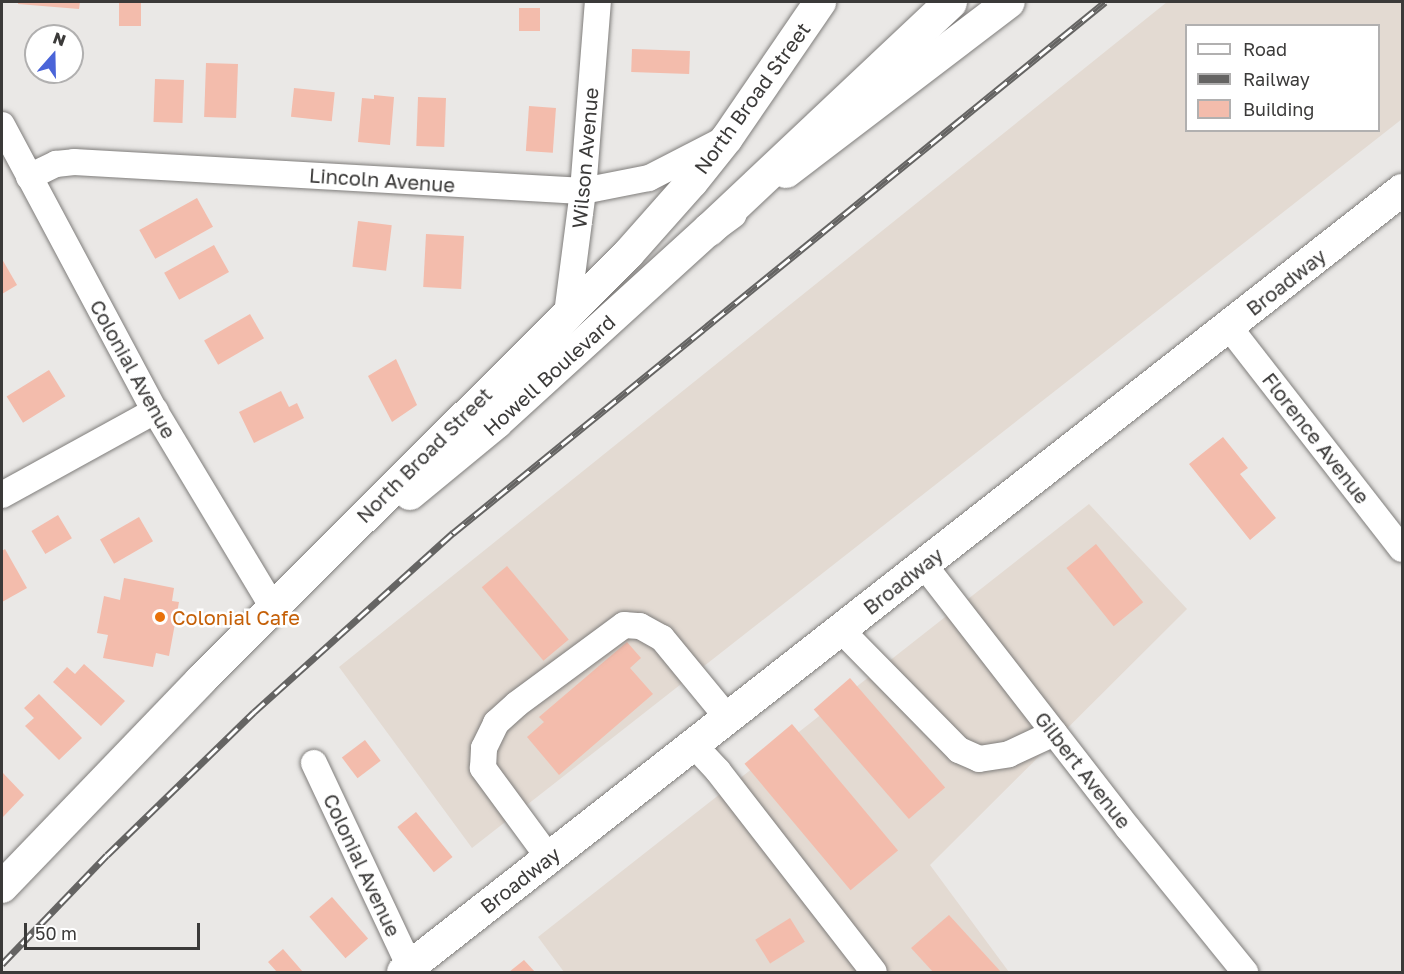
<!DOCTYPE html>
<style>
body{margin:0}
#map{position:relative;width:1404px;height:974px;overflow:hidden;background:#eae8e6;font-family:"Golos Text",sans-serif}
div>[style]{position:absolute}
.built>*{inset:0;background:#e3dad2}
.building>*{inset:0;background:#f3bcac;transform-origin:0 0}
.roads{filter:drop-shadow(0 0 2px #7f7d7b) drop-shadow(0 0 2px #7f7d7b)}
.minor>*{height:26px;margin:-13px;padding:0 13px;transform-origin:13px;border-radius:13px;background:#fff}
.major>*{height:32px;margin:-16px;padding:0 16px;transform-origin:16px;border-radius:16px;background:#fff}
.highway>*{height:33px;margin:-16.5px;padding:0 16.5px;transform-origin:16.5px;border-radius:16.5px;background:#fff}
.rail>*{height:7px;margin-top:-3.5px;transform-origin:0;background:repeating-linear-gradient(90deg,#fff 0 14px,#656463 0 28px);box-sizing:border-box;border-block:2px solid #656463}
.dots>*{width:16px;height:16px;translate:-50% -50%;box-sizing:border-box;border:3px solid #fff;border-radius:50%}
span{translate:-50% -50%;white-space:nowrap;text-align:center;line-height:1.15;-webkit-text-stroke:5px #fff;paint-order:stroke}
.street-label{font-size:20px;color:#3b3a39}
.food-label{font-size:20px;color:#c56008}
.left{translate:0 -50%;text-align:left}
.frame{position:absolute;inset:0;border:3px solid #3b3a39;pointer-events:none}
.legend{position:absolute;left:1185px;top:24px;width:195px;height:108px;box-sizing:border-box;background:#fff;border:2px solid #b1b0b0;margin:0;padding:8px 10px;list-style:none;font-size:18px;color:#3b3a39}
.legend li{display:flex;align-items:center;gap:12px;height:30px}
.legend b{width:30px;border:2px solid #b1b0b0}
.north{position:absolute;left:24px;top:24px;width:60px;height:60px;box-sizing:border-box;background:#fff;border:2px solid #b1b0b0;border-radius:50%;rotate:20deg;font-size:16px;font-weight:700;line-height:24px;text-align:center;color:#3b3a39}
.north::after{content:'';display:block;margin:auto;width:21px;height:27px;background:#4a64d8;clip-path:polygon(50% 0,100% 100%,50% 72%,0 100%)}
.scale{position:absolute;left:24px;top:923px;width:176px;height:27px;box-sizing:border-box;border:3px solid #3b3a39;border-top:0;padding-left:8px;font-size:18px;line-height:21px;white-space:nowrap;color:#3b3a39;-webkit-text-stroke:4px #fff;paint-order:stroke}
</style>
<div id="map">
<div class="built">
<i style="clip-path:polygon(evenodd,1167px 2px,1402px 2px,1402px 119px,472px 848px,339px 667px,1167px 2px,1186px 26px,1378px 26px,1378px 130px,1186px 130px,1186px 26px)"></i>
<i style="clip-path:polygon(1089px 504px,1187px 609px,930px 865px,1009px 972px,564px 972px,538px 937px)"></i>
</div>
<div class="building">
<i style="clip-path:polygon(18px 2px,80px 2px,79px 9px,18px 4px)"></i>
<i style="left:119px;top:2px;width:22px;height:24px"></i>
<i style="left:519px;top:8px;width:21px;height:23px"></i>
<i style="left:632px;top:49px;width:58px;height:23px;rotate:2deg"></i>
<i style="left:206px;top:63px;width:32px;height:54px;rotate:2deg"></i>
<i style="left:155px;top:79px;width:29px;height:43px;rotate:2deg"></i>
<i style="left:294px;top:88px;width:41px;height:29px;rotate:6deg"></i>
<i style="clip-path:polygon(374px 95px,394px 97px,390px 145px,358px 142px,362px 98px,374px 99px)"></i>
<i style="left:418px;top:97px;width:28px;height:49px;rotate:2deg"></i>
<i style="left:529px;top:106px;width:27px;height:45px;rotate:4deg"></i>
<i style="left:197px;top:198px;width:33px;height:66px;rotate:61deg"></i>
<i style="left:358px;top:221px;width:34px;height:46px;rotate:7deg"></i>
<i style="left:426px;top:234px;width:38px;height:53px;rotate:3deg"></i>
<i style="left:214px;top:245px;width:31px;height:57px;rotate:61deg"></i>
<i style="clip-path:polygon(2px 259px,17px 285px,2px 294px)"></i>
<i style="left:250px;top:314px;width:28px;height:53px;rotate:60deg"></i>
<i style="clip-path:polygon(396px 359px,417px 405px,392px 422px,368px 376px)"></i>
<i style="left:49px;top:370px;width:31px;height:50px;rotate:58deg"></i>
<i style="clip-path:polygon(281px 391px,289px 407px,297px 403px,304px 418px,254px 443px,239px 412px)"></i>
<i style="clip-path:polygon(1223px 437px,1248px 468px,1240px 474px,1276px 518px,1250px 540px,1189px 464px)"></i>
<i style="left:58px;top:515px;width:27px;height:31px;rotate:59deg"></i>
<i style="left:139px;top:517px;width:28px;height:45px;rotate:60deg"></i>
<i style="left:1096px;top:544px;width:75px;height:38px;rotate:51deg"></i>
<i style="clip-path:polygon(5px 549px,27px 588px,2px 602px,2px 551px)"></i>
<i style="left:507px;top:566px;width:96px;height:33px;rotate:50deg"></i>
<i style="clip-path:polygon(124px 578px,174px 588px,172px 601px,179px 602px,169px 656px,156px 653px,153px 667px,103px 658px,108px 635px,97px 633px,104px 596px,120px 600px)"></i>
<i style="clip-path:polygon(627px 642px,641px 658px,630px 668px,653px 694px,559px 775px,527px 737px,544px 722px,539px 717px)"></i>
<i style="clip-path:polygon(84px 664px,125px 701px,101px 726px,53px 682px,67px 667px,75px 674px)"></i>
<i style="left:850px;top:678px;width:145px;height:48px;rotate:49deg"></i>
<i style="clip-path:polygon(39px 694px,82px 738px,59px 760px,25px 726px,34px 718px,24px 708px)"></i>
<i style="left:792px;top:724px;width:165px;height:62px;rotate:50deg"></i>
<i style="left:365px;top:740px;width:26px;height:29px;rotate:53deg"></i>
<i style="clip-path:polygon(2px 772px,24px 795px,2px 818px)"></i>
<i style="left:416px;top:812px;width:58px;height:24px;rotate:51deg"></i>
<i style="left:332px;top:897px;width:55px;height:30px;rotate:49deg"></i>
<i style="clip-path:polygon(949px 915px,1001px 972px,933px 972px,911px 948px)"></i>
<i style="left:790px;top:918px;width:28px;height:41px;rotate:58deg"></i>
<i style="clip-path:polygon(283px 949px,303px 972px,277px 972px,268px 962px)"></i>
<i style="clip-path:polygon(524px 960px,535px 972px,509px 972px)"></i>
</div>
<div class="roads">
<div class="minor">
<i style="left:2px;top:125px;width:324px;rotate:61.9deg"></i>
<i style="left:155px;top:411px;width:229px;rotate:59deg"></i>
<i style="left:29px;top:177px;width:30px;rotate:-26deg"></i>
<i style="left:56px;top:164px;width:18px;rotate:-6deg"></i>
<i style="left:74px;top:162px;width:510px;rotate:3.26deg"></i>
<i style="left:583px;top:191px;width:67px;rotate:-11.1deg"></i>
<i style="left:649px;top:178px;width:81px;rotate:-27.2deg"></i>
<i style="left:567px;top:314px;width:124px;rotate:-82.6deg"></i>
<i style="left:583px;top:191px;width:190px;rotate:-85.5deg"></i>
<i style="left:1229px;top:327px;width:281px;rotate:52.1deg"></i>
<i style="left:2px;top:495px;width:175px;rotate:-28.8deg"></i>
<i style="left:924px;top:565px;width:333px;rotate:52.2deg"></i>
<i style="left:1128px;top:828px;width:186px;rotate:50.9deg"></i>
<i style="left:841px;top:630px;width:168px;rotate:45.5deg"></i>
<i style="left:959px;top:750px;width:22px;rotate:24deg"></i>
<i style="left:979px;top:759px;width:30px;rotate:-9deg"></i>
<i style="left:1009px;top:754px;width:50px;rotate:-25deg"></i>
<i style="left:693px;top:744px;width:37px;rotate:47deg"></i>
<i style="left:718px;top:771px;width:254px;rotate:52.2deg"></i>
<i style="left:314px;top:763px;width:225px;rotate:64.8deg"></i>
<i style="left:549px;top:858px;width:112px;rotate:-126.3deg"></i>
<i style="left:483px;top:768px;width:20px;rotate:-87deg"></i>
<i style="left:484px;top:748px;width:28px;rotate:-64deg"></i>
<i style="left:496px;top:723px;width:28px;rotate:-42deg"></i>
<i style="left:517px;top:704px;width:133px;rotate:-36.4deg"></i>
<i style="left:624px;top:625px;width:16px;rotate:4deg"></i>
<i style="left:640px;top:626px;width:25px;rotate:29deg"></i>
<i style="left:662px;top:638px;width:102px;rotate:50.6deg"></i>
</div>
<div class="major">
<i style="left:786px;top:172px;width:280px;rotate:-37.3deg"></i>
<i style="left:410px;top:494px;width:112px;rotate:-39.5deg"></i>
<i style="left:496px;top:423px;width:288px;rotate:-42.3deg"></i>
<i style="left:709px;top:229px;width:27px;rotate:-36deg"></i>
<i style="left:2px;top:887px;width:286px;rotate:-46.1deg"></i>
<i style="left:200px;top:681px;width:605px;rotate:-44.93deg"></i>
<i style="left:628px;top:254px;width:96px;rotate:-48.4deg"></i>
<i style="left:692px;top:182px;width:56px;rotate:-51.5deg"></i>
<i style="left:727px;top:138px;width:165px;rotate:-55.6deg"></i>
<i style="left:403px;top:972px;width:1269px;rotate:-38.05deg"></i>
</div>
<div class="highway">
<i style="left:709px;top:229px;width:331px;rotate:-43.3deg"></i>
</div>
</div>
<div class="rail">
<i style="left:2px;top:964px;width:151px;rotate:-46.1deg"></i>
<i style="left:107px;top:855px;width:205px;rotate:-44.2deg"></i>
<i style="left:254px;top:712px;width:268px;rotate:-42deg"></i>
<i style="left:453px;top:533px;width:841px;rotate:-39.16deg"></i>
</div>
<div class="dots">
<i style="left:160px;top:617px;background:#e8710a"></i>
</div>
<div class="street-label">
<span style="left:752px;top:98px;rotate:-54deg">North Broad Street</span>
<span style="left:585px;top:158px;rotate:-85deg">Wilson Avenue</span>
<span style="left:382px;top:180px;rotate:4deg">Lincoln Avenue</span>
<span style="left:1286px;top:282px;rotate:-38deg">Broadway</span>
<span style="left:133px;top:369px;rotate:61deg">Colonial Avenue</span>
<span style="left:549px;top:375px;rotate:-42deg">Howell Boulevard</span>
<span style="left:1316px;top:438px;rotate:52deg">Florence Avenue</span>
<span style="left:424px;top:455px;rotate:-45deg">North Broad Street</span>
<span style="left:903px;top:581px;rotate:-38deg">Broadway</span>
<span style="left:1083px;top:770px;rotate:52deg">Gilbert Avenue</span>
<span style="left:362px;top:865px;rotate:65deg">Colonial Avenue</span>
<span style="left:520px;top:880px;rotate:-38deg">Broadway</span>
</div>
<div class="food-label">
<span class="left" style="left:172px;top:617px">Colonial Cafe</span>
</div>
<div class="frame"></div>
<ul class="legend">
<li><b style="height:8px;background:#fff"></b>Road</li>
<li><b style="height:8px;background:#656463"></b>Railway</li>
<li><b style="height:16px;background:#f3bcac"></b>Building</li>
</ul>
<div class="north">N</div>
<div class="scale">50 m</div>
</div>
